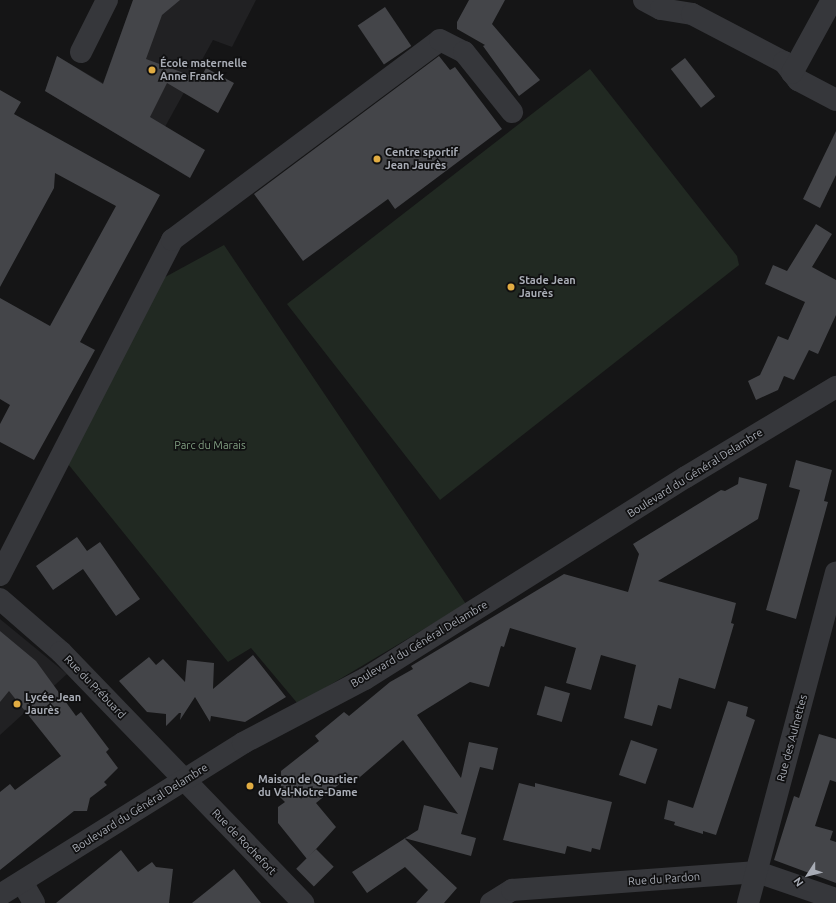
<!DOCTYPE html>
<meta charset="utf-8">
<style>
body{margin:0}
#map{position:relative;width:836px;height:903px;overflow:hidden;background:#151516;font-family:Ubuntu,sans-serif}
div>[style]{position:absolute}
.built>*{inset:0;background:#212123}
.green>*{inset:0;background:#212922}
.building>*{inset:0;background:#444549;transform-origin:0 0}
.minor>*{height:22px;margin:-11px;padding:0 11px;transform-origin:11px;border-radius:11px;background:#36373b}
.dots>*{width:11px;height:11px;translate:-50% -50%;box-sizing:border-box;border:2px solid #101011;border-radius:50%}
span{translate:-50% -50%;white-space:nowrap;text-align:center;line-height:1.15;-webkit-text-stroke:3.5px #101011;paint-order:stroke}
.poi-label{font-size:11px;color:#a8acb5;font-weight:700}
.left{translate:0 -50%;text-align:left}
.park-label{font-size:11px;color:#819f82}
.street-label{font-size:11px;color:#a8acb5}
.north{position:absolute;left:788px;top:855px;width:40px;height:40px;-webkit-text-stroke:3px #101011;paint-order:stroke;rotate:234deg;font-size:11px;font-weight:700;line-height:16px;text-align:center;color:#a8acb5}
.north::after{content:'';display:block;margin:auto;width:14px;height:18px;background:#a8acb5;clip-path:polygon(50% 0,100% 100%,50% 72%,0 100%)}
</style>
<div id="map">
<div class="built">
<i style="clip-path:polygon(133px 0,256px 0,232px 47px,213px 40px,150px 154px,45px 91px,57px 56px,103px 83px)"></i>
<i style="clip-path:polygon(0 619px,67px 674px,0 735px)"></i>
</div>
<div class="green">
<i style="clip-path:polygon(590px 69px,737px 256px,739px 265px,440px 500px,287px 304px)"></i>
<i style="clip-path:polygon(224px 245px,466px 604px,298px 704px,251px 648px,228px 662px,64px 459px,156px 282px)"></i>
</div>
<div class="building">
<i style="clip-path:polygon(133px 0,180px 0,162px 15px,146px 59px,200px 79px,206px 68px,234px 83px,218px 113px,167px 83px,150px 117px,205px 150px,190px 178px,45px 91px,57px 56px,103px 84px)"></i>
<i style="clip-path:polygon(469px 0,505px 0,492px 24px,540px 80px,519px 96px,483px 46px,485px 45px,457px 29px,457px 22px)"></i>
<i style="left:385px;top:7px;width:47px;height:33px;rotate:56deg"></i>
<i style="clip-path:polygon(439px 56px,450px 70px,455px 67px,502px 129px,395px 209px,388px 199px,303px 261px,254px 194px)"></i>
<i style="left:685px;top:58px;width:49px;height:18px;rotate:52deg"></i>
<i style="clip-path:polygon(0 90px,21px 102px,14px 114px,160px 195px,80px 342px,95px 350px,34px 460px,0 442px,0 424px,10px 405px,0 399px,0 298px,50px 326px,116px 206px,55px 173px,54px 188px,0 287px)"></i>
<i style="clip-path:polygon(836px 131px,836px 175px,820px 208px,803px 199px)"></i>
<i style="clip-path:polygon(816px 224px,832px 234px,812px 267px,836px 280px,836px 315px,818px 354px,809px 350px,794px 380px,784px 376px,778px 390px,756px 400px,748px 381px,760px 375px,778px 336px,788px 340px,805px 302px,765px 284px,773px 265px,787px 271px)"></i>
<i style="clip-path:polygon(796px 460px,832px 470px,824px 501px,828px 502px,796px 619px,766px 610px,800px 490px,789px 487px)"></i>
<i style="clip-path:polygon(739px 477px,767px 484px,758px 519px,658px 581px,736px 603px,731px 623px,734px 624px,715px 689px,679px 678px,671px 709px,658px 705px,652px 726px,624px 718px,636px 665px,601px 655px,591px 690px,566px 683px,576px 648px,510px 628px,504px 647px,501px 646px,489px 687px,470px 682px,417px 715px,461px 778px,469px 742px,498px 748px,493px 770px,480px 767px,461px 834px,476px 838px,471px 856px,404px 838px,457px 888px,444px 903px,416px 903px,428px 890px,405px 867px,367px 893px,352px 872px,418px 830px,424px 805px,458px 814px,403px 740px,353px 783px,348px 777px,316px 803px,336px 827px,307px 859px,278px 823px,278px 807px,285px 802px,280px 797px,285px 792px,281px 786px,281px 771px,319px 741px,315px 736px,344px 712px,349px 716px,390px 682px,413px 669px,411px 666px,564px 574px,628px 592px,639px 554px,633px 544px,721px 490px,725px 491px,738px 484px)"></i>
<i style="clip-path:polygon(77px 537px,87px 551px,100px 542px,140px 599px,116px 616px,83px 569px,53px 590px,36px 566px)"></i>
<i style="clip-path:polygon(0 631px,36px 661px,76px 716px,81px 712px,109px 749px,106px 752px,118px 768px,104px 782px,107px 785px,90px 798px,87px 811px,74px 811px,0 870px,0 792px,10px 784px,15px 790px,61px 756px,9px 691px,0 702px)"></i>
<i style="clip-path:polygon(253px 655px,286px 697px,245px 722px,211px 716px,210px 722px,195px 697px,180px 720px,181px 713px,179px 713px,166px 726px,166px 714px,147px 712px,119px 681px,149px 657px,156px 665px,163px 659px,185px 682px,187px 660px,214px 663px,213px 689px)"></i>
<i style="left:545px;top:686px;width:26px;height:30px;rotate:16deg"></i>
<i style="clip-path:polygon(728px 701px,748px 707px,746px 716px,755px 720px,716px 835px,703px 831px,703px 834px,674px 825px,675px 822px,664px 819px,668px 800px,693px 808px)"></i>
<i style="clip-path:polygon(819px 734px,836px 739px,836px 782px,830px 780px,815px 826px,833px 831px,830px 840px,836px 842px,836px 883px,774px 860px,794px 796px,799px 798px)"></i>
<i style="left:631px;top:740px;width:28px;height:37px;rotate:19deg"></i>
<i style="clip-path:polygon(519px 783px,535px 787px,535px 783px,612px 802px,600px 850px,592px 848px,591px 852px,567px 846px,565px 854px,503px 840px)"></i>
<i style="left:316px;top:849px;width:25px;height:28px;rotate:45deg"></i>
<i style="clip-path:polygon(121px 850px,138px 872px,152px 862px,156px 867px,173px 869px,169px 903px,56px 903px)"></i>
<i style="clip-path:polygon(234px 869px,261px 903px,192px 903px,212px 887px)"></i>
</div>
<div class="minor">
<i style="left:644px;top:0;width:19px;rotate:28deg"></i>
<i style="left:661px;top:9px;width:31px;rotate:9deg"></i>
<i style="left:692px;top:14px;width:104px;rotate:27.6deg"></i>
<i style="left:784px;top:62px;width:23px;rotate:52deg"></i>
<i style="left:798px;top:80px;width:43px;rotate:27.8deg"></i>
<i style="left:81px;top:52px;width:58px;rotate:-63.4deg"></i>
<i style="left:792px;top:73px;width:83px;rotate:-61.3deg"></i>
<i style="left:0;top:575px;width:377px;rotate:-62.8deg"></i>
<i style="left:172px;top:240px;width:334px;rotate:-36.7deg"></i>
<i style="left:440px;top:40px;width:27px;rotate:27deg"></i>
<i style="left:464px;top:52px;width:77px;rotate:51.3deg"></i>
<i style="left:0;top:599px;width:81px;rotate:41deg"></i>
<i style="left:61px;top:652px;width:349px;rotate:46deg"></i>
<i style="left:22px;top:882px;width:24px;rotate:60deg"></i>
<i style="left:0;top:895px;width:287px;rotate:-32deg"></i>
<i style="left:243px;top:743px;width:138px;rotate:-27.7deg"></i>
<i style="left:365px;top:679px;width:379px;rotate:-32.2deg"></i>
<i style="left:686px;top:477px;width:175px;rotate:-31deg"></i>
<i style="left:491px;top:903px;width:25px;rotate:-32deg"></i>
<i style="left:512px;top:890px;width:246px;rotate:-4.2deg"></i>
<i style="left:757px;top:872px;width:83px;rotate:18.9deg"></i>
<i style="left:748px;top:903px;width:342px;rotate:-75.1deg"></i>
</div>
<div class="dots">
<i style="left:152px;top:70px;background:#e1ac42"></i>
<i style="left:377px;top:159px;background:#e1ac42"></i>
<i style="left:511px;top:287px;background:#e1ac42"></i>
<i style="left:17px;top:704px;background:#e1ac42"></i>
<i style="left:250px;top:786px;background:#e1ac42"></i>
</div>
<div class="poi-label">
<span class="left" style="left:160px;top:70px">École maternelle<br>Anne Franck</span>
<span class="left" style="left:385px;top:159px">Centre sportif<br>Jean Jaurès</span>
<span class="left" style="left:519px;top:287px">Stade Jean<br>Jaurès</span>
<span class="left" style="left:25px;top:704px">Lycée Jean<br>Jaurès</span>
<span class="left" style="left:258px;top:786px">Maison de Quartier<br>du Val-Notre-Dame</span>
</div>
<div class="park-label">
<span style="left:210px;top:445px">Parc du Marais</span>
</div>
<div class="street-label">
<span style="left:695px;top:473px;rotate:-32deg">Boulevard du Général Delambre</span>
<span style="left:419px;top:644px;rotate:-31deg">Boulevard du Général Delambre</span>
<span style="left:95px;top:687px;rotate:46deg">Rue du Prébuard</span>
<span style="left:792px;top:738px;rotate:-75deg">Rue des Aulnettes</span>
<span style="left:140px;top:808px;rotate:-32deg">Boulevard du Général Delambre</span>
<span style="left:244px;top:842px;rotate:46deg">Rue de Rochefort</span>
<span style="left:664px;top:879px;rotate:-4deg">Rue du Pardon</span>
</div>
<div class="north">N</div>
</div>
